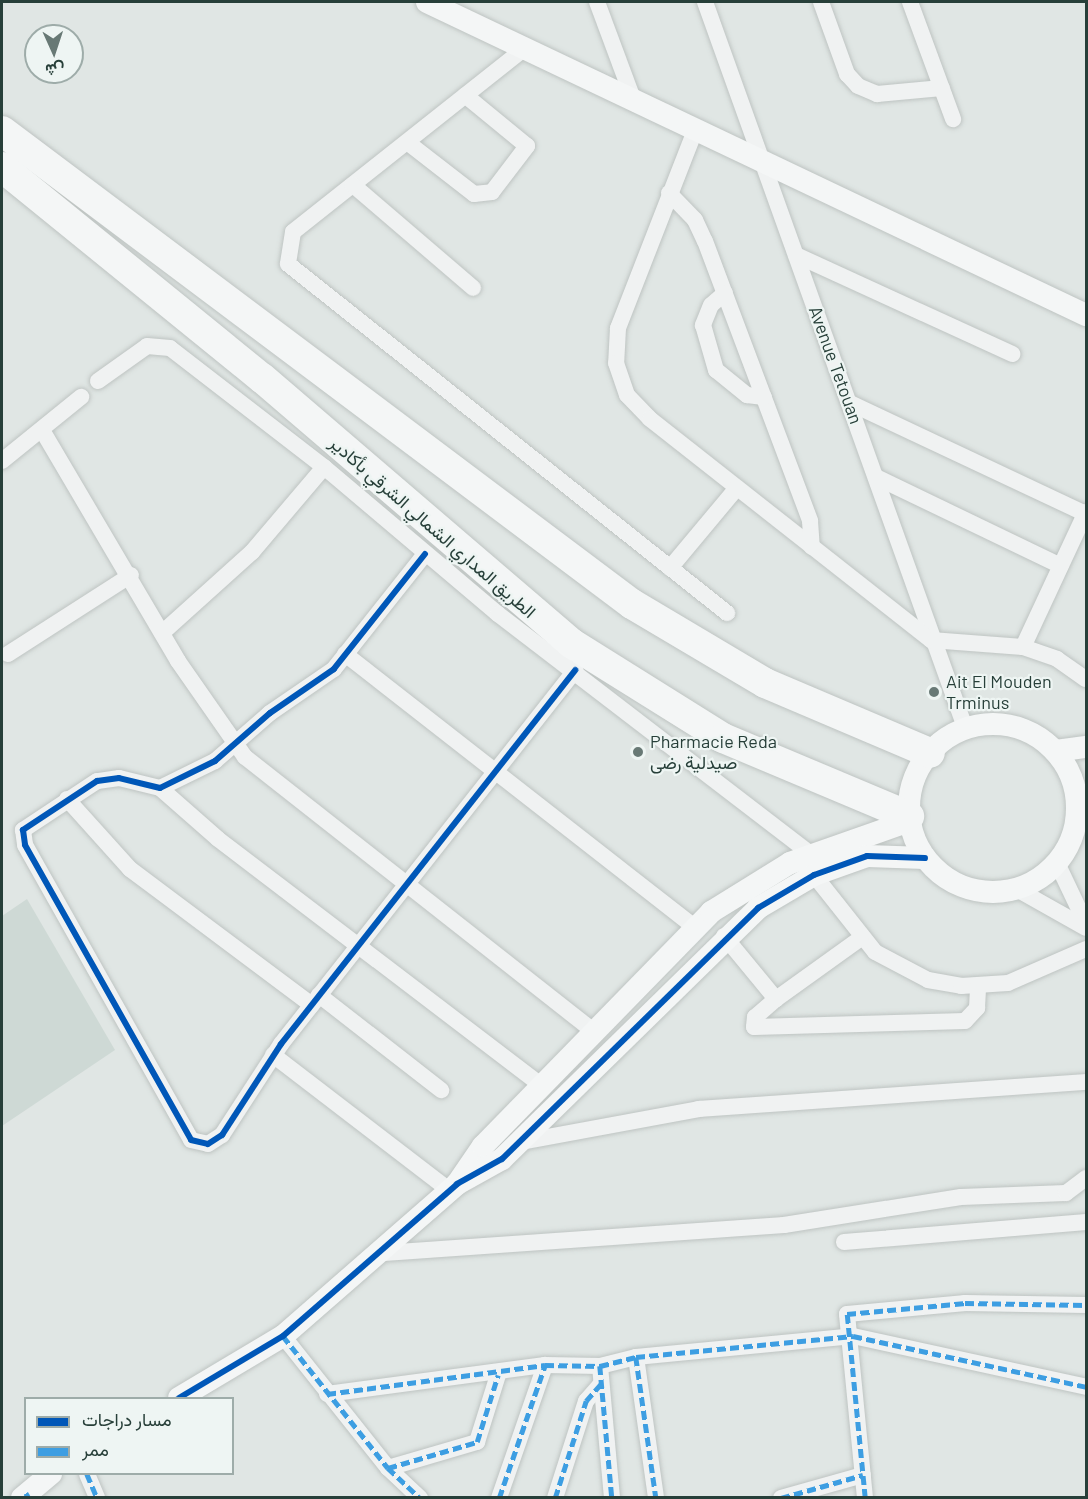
<!DOCTYPE html>
<meta charset="utf-8">
<style>
body{margin:0}
#map{position:relative;width:1088px;height:1499px;overflow:hidden;background:#e0e6e4;font-family:Barlow,Vazirmatn,sans-serif}
div>[style]{position:absolute}
.built>*{inset:0;background:#ced9d5}
.roads{filter:drop-shadow(0 0 2px #bec4c2) drop-shadow(0 0 2px #bec4c2)}
.street>*{height:16px;margin:-8px;padding:0 8px;transform-origin:8px;border-radius:8px;background:#f0f2f2}
.secondary>*{height:22px;margin:-11px;padding:0 11px;transform-origin:11px;border-radius:11px;background:#f4f6f6}
.secondary>.ring{margin:-11px;padding:0;box-sizing:content-box;background:none;border:22px solid #f4f6f6;border-radius:50%}
.highway>*{height:30px;margin:-15px;padding:0 15px;transform-origin:15px;border-radius:15px;background:#f4f6f6}
.quiet>*{height:4.5px;margin-top:-2.25px;transform-origin:0;background:repeating-linear-gradient(90deg,#3d9ee2 0 9px,transparent 0 13.5px)}
.cycleway>*{height:6px;margin:-3px;padding:0 3px;transform-origin:3px;border-radius:3px;background:#0057b8}
.dots>*{width:16px;height:16px;translate:-50% -50%;box-sizing:border-box;border:3px solid #eef5f3;border-radius:50%}
span{translate:-50% -50%;white-space:nowrap;text-align:center;line-height:1.15;-webkit-text-stroke:4.5px #eef5f3;paint-order:stroke}
.street-label{font-size:18px;color:#273f39}
.poi-label{font-size:18px;color:#273f39}
.left{translate:0 -50%;text-align:left}
.frame{position:absolute;inset:0;border:3px solid #273f39;pointer-events:none}
.legend{position:absolute;left:24px;top:1397px;width:210px;height:78px;box-sizing:border-box;background:#eef5f3;border:2px solid #9eaca9;margin:0;padding:8px 10px;list-style:none;font-size:18px;color:#273f39}
.legend li{display:flex;align-items:center;gap:12px;height:30px}
.legend b{width:30px;border:2px solid #9eaca9}
.north{position:absolute;left:24px;top:24px;width:60px;height:60px;box-sizing:border-box;background:#eef5f3;border:2px solid #9eaca9;border-radius:50%;rotate:177deg;font-size:16px;font-weight:700;line-height:24px;text-align:center;color:#273f39}
.north::after{content:'';display:block;margin:auto;width:21px;height:27px;background:#687975;clip-path:polygon(50% 0,100% 100%,50% 72%,0 100%)}
</style>
<div id="map">
<div class="built">
<i style="clip-path:polygon(27px 899px,115px 1050px,2px 1126px,2px 916px)"></i>
</div>
<div class="roads">
<div class="street">
<i style="left:597px;top:2px;width:103px;rotate:69.6deg"></i>
<i style="left:705px;top:2px;width:773px;rotate:70.28deg"></i>
<i style="left:821px;top:2px;width:77px;rotate:70.1deg"></i>
<i style="left:847px;top:74px;width:16px;rotate:47deg"></i>
<i style="left:858px;top:86px;width:21px;rotate:23deg"></i>
<i style="left:877px;top:94px;width:65px;rotate:-5.3deg"></i>
<i style="left:910px;top:2px;width:125px;rotate:69.8deg"></i>
<i style="left:525px;top:48px;width:296px;rotate:141.6deg"></i>
<i style="left:293px;top:232px;width:32px;rotate:99deg"></i>
<i style="left:288px;top:264px;width:561px;rotate:38.48deg"></i>
<i style="left:696px;top:128px;width:215px;rotate:111.3deg"></i>
<i style="left:618px;top:328px;width:35px;rotate:93deg"></i>
<i style="left:616px;top:363px;width:34px;rotate:71deg"></i>
<i style="left:627px;top:395px;width:33px;rotate:46deg"></i>
<i style="left:650px;top:419px;width:357px;rotate:38.2deg"></i>
<i style="left:931px;top:640px;width:92px;rotate:4.4deg"></i>
<i style="left:1023px;top:647px;width:36px;rotate:19deg"></i>
<i style="left:1057px;top:659px;width:35px;rotate:35deg"></i>
<i style="left:407px;top:142px;width:85px;rotate:37.8deg"></i>
<i style="left:474px;top:194px;width:18px;rotate:-6deg"></i>
<i style="left:492px;top:192px;width:58px;rotate:-52.7deg"></i>
<i style="left:527px;top:146px;width:80px;rotate:-140.6deg"></i>
<i style="left:353px;top:185px;width:158px;rotate:40.6deg"></i>
<i style="left:669px;top:193px;width:37px;rotate:46deg"></i>
<i style="left:695px;top:220px;width:23px;rotate:65deg"></i>
<i style="left:705px;top:241px;width:299px;rotate:69.4deg"></i>
<i style="left:810px;top:521px;width:26px;rotate:86deg"></i>
<i style="left:796px;top:255px;width:238px;rotate:24.6deg"></i>
<i style="left:725px;top:293px;width:18px;rotate:139deg"></i>
<i style="left:711px;top:305px;width:22px;rotate:112deg"></i>
<i style="left:703px;top:325px;width:47px;rotate:73.9deg"></i>
<i style="left:716px;top:370px;width:40px;rotate:39deg"></i>
<i style="left:747px;top:395px;width:17px;rotate:7deg"></i>
<i style="left:98px;top:381px;width:60px;rotate:-35.5deg"></i>
<i style="left:147px;top:346px;width:23px;rotate:5deg"></i>
<i style="left:170px;top:348px;width:195px;rotate:37.7deg"></i>
<i style="left:324px;top:467px;width:228px;rotate:40.2deg"></i>
<i style="left:498px;top:614px;width:394px;rotate:37.5deg"></i>
<i style="left:850px;top:403px;width:261px;rotate:25.2deg"></i>
<i style="left:42px;top:430px;width:268px;rotate:59.5deg"></i>
<i style="left:178px;top:661px;width:117px;rotate:55.1deg"></i>
<i style="left:245px;top:757px;width:443px;rotate:38.2deg"></i>
<i style="left:2px;top:461px;width:102px;rotate:-39deg"></i>
<i style="left:876px;top:477px;width:205px;rotate:25.7deg"></i>
<i style="left:425px;top:554px;width:147px;rotate:128.4deg"></i>
<i style="left:334px;top:669px;width:78px;rotate:145.5deg"></i>
<i style="left:270px;top:713px;width:73px;rotate:138.9deg"></i>
<i style="left:215px;top:761px;width:61px;rotate:153.9deg"></i>
<i style="left:160px;top:788px;width:42px;rotate:-166.3deg"></i>
<i style="left:119px;top:778px;width:22px;rotate:172deg"></i>
<i style="left:97px;top:781px;width:89px;rotate:146.5deg"></i>
<i style="left:23px;top:830px;width:15px;rotate:82deg"></i>
<i style="left:25px;top:845px;width:338px;rotate:60.6deg"></i>
<i style="left:191px;top:1140px;width:17px;rotate:13deg"></i>
<i style="left:208px;top:1144px;width:17px;rotate:-33deg"></i>
<i style="left:222px;top:1135px;width:108px;rotate:-57deg"></i>
<i style="left:281px;top:1044px;width:476px;rotate:-51.8deg"></i>
<i style="left:670px;top:568px;width:104px;rotate:-50.1deg"></i>
<i style="left:162px;top:633px;width:121px;rotate:-42deg"></i>
<i style="left:252px;top:552px;width:111px;rotate:-49.7deg"></i>
<i style="left:1023px;top:647px;width:149px;rotate:-65deg"></i>
<i style="left:8px;top:654px;width:146px;rotate:-32.7deg"></i>
<i style="left:345px;top:654px;width:444px;rotate:38deg"></i>
<i style="left:160px;top:788px;width:77px;rotate:41.3deg"></i>
<i style="left:218px;top:839px;width:406px;rotate:37.3deg"></i>
<i style="left:67px;top:799px;width:94px;rotate:48deg"></i>
<i style="left:130px;top:869px;width:227px;rotate:36.8deg"></i>
<i style="left:1057px;top:863px;width:68px;rotate:64.6deg"></i>
<i style="left:814px;top:875px;width:98px;rotate:51.6deg"></i>
<i style="left:875px;top:952px;width:60px;rotate:27.8deg"></i>
<i style="left:928px;top:980px;width:34px;rotate:10deg"></i>
<i style="left:961px;top:986px;width:47px;rotate:-3.7deg"></i>
<i style="left:1008px;top:983px;width:85px;rotate:-23.6deg"></i>
<i style="left:1015px;top:888px;width:81px;rotate:29.4deg"></i>
<i style="left:724px;top:936px;width:82px;rotate:50.5deg"></i>
<i style="left:861px;top:938px;width:105px;rotate:144.3deg"></i>
<i style="left:776px;top:999px;width:28px;rotate:139deg"></i>
<i style="left:755px;top:1017px;width:10px;rotate:96deg"></i>
<i style="left:754px;top:1027px;width:211px;rotate:-1.6deg"></i>
<i style="left:965px;top:1021px;width:18px;rotate:-47deg"></i>
<i style="left:977px;top:1008px;width:22px;rotate:-87deg"></i>
<i style="left:319px;top:995px;width:155px;rotate:37.9deg"></i>
<i style="left:273px;top:1055px;width:223px;rotate:37.5deg"></i>
<i style="left:521px;top:1142px;width:181px;rotate:-10.5deg"></i>
<i style="left:699px;top:1109px;width:388px;rotate:-4deg"></i>
<i style="left:844px;top:1242px;width:243px;rotate:-4.7deg"></i>
<i style="left:384px;top:1253px;width:401px;rotate:-4deg"></i>
<i style="left:784px;top:1225px;width:179px;rotate:-9deg"></i>
<i style="left:961px;top:1197px;width:105px;rotate:-2.2deg"></i>
<i style="left:1066px;top:1193px;width:25px;rotate:-37deg"></i>
<i style="left:283px;top:1336px;width:169px;rotate:51.5deg"></i>
<i style="left:388px;top:1468px;width:44px;rotate:43.2deg"></i>
<i style="left:636px;top:1357px;width:142px;rotate:81.9deg"></i>
<i style="left:600px;top:1366px;width:133px;rotate:84.8deg"></i>
<i style="left:327px;top:1394px;width:220px;rotate:-7.6deg"></i>
<i style="left:545px;top:1365px;width:55px;rotate:1deg"></i>
<i style="left:600px;top:1366px;width:37px;rotate:-14deg"></i>
<i style="left:636px;top:1357px;width:218px;rotate:-5.5deg"></i>
<i style="left:853px;top:1336px;width:239px;rotate:12.3deg"></i>
<i style="left:388px;top:1468px;width:93px;rotate:-16.3deg"></i>
<i style="left:477px;top:1442px;width:70px;rotate:-72.6deg"></i>
<i style="left:87px;top:1474px;width:26px;rotate:67deg"></i>
<i style="left:499px;top:1498px;width:141px;rotate:-70.9deg"></i>
<i style="left:555px;top:1498px;width:102px;rotate:-72.3deg"></i>
<i style="left:586px;top:1401px;width:23px;rotate:-49deg"></i>
<i style="left:781px;top:1498px;width:85px;rotate:-15.7deg"></i>
<i style="left:865px;top:1498px;width:185px;rotate:-95.6deg"></i>
<i style="left:847px;top:1314px;width:119px;rotate:-5.3deg"></i>
<i style="left:965px;top:1303px;width:121px;rotate:0.9deg"></i>
</div>
<div class="secondary">
<i style="left:427px;top:2px;width:730px;rotate:25.41deg"></i>
<i class="ring" style="left:909px;top:724px;width:146px;height:146px"></i>
<i style="left:1056px;top:751px;width:30px;rotate:-8deg"></i>
<i style="left:457px;top:1184px;width:46px;rotate:-55.6deg"></i>
<i style="left:483px;top:1146px;width:327px;rotate:-45.7deg"></i>
<i style="left:711px;top:912px;width:93px;rotate:-31.8deg"></i>
<i style="left:790px;top:863px;width:126px;rotate:-19.4deg"></i>
<i style="left:179px;top:1398px;width:121px;rotate:-30.8deg"></i>
<i style="left:283px;top:1336px;width:231px;rotate:-41.1deg"></i>
<i style="left:457px;top:1184px;width:51px;rotate:-29.1deg"></i>
<i style="left:502px;top:1159px;width:359px;rotate:-44.4deg"></i>
<i style="left:758px;top:908px;width:65px;rotate:-30.5deg"></i>
<i style="left:814px;top:875px;width:56px;rotate:-19.7deg"></i>
<i style="left:867px;top:856px;width:58px;rotate:2deg"></i>
<i style="left:22px;top:1498px;width:38px;rotate:-40deg"></i>
</div>
<div class="highway">
<i style="left:2px;top:131px;width:788px;rotate:36.9deg"></i>
<i style="left:632px;top:604px;width:155px;rotate:30.7deg"></i>
<i style="left:765px;top:683px;width:179px;rotate:23deg"></i>
<i style="left:2px;top:167px;width:335px;rotate:39.1deg"></i>
<i style="left:262px;top:378px;width:407px;rotate:40.6deg"></i>
<i style="left:571px;top:643px;width:179px;rotate:32deg"></i>
<i style="left:723px;top:738px;width:202px;rotate:22.8deg"></i>
</div>
</div>
<div class="quiet">
<i style="left:283px;top:1336px;width:169px;rotate:51.5deg"></i>
<i style="left:388px;top:1468px;width:44px;rotate:43.2deg"></i>
<i style="left:636px;top:1357px;width:142px;rotate:81.9deg"></i>
<i style="left:600px;top:1366px;width:133px;rotate:84.8deg"></i>
<i style="left:327px;top:1394px;width:220px;rotate:-7.6deg"></i>
<i style="left:545px;top:1365px;width:55px;rotate:1deg"></i>
<i style="left:600px;top:1366px;width:37px;rotate:-14deg"></i>
<i style="left:636px;top:1357px;width:218px;rotate:-5.5deg"></i>
<i style="left:853px;top:1336px;width:239px;rotate:12.3deg"></i>
<i style="left:388px;top:1468px;width:93px;rotate:-16.3deg"></i>
<i style="left:477px;top:1442px;width:70px;rotate:-72.6deg"></i>
<i style="left:87px;top:1474px;width:26px;rotate:67deg"></i>
<i style="left:26px;top:1493px;width:6px;rotate:59deg"></i>
<i style="left:499px;top:1498px;width:141px;rotate:-70.9deg"></i>
<i style="left:555px;top:1498px;width:102px;rotate:-72.3deg"></i>
<i style="left:586px;top:1401px;width:23px;rotate:-49deg"></i>
<i style="left:781px;top:1498px;width:85px;rotate:-15.7deg"></i>
<i style="left:865px;top:1498px;width:185px;rotate:-95.6deg"></i>
<i style="left:847px;top:1314px;width:119px;rotate:-5.3deg"></i>
<i style="left:965px;top:1303px;width:121px;rotate:0.9deg"></i>
</div>
<div class="cycleway">
<i style="left:425px;top:554px;width:147px;rotate:128.4deg"></i>
<i style="left:334px;top:669px;width:78px;rotate:145.5deg"></i>
<i style="left:270px;top:713px;width:73px;rotate:138.9deg"></i>
<i style="left:215px;top:761px;width:61px;rotate:153.9deg"></i>
<i style="left:160px;top:788px;width:42px;rotate:-166.3deg"></i>
<i style="left:119px;top:778px;width:22px;rotate:172deg"></i>
<i style="left:97px;top:781px;width:89px;rotate:146.5deg"></i>
<i style="left:23px;top:830px;width:15px;rotate:82deg"></i>
<i style="left:25px;top:845px;width:338px;rotate:60.6deg"></i>
<i style="left:191px;top:1140px;width:17px;rotate:13deg"></i>
<i style="left:208px;top:1144px;width:17px;rotate:-33deg"></i>
<i style="left:222px;top:1135px;width:108px;rotate:-57deg"></i>
<i style="left:281px;top:1044px;width:476px;rotate:-51.8deg"></i>
<i style="left:179px;top:1398px;width:121px;rotate:-30.8deg"></i>
<i style="left:283px;top:1336px;width:231px;rotate:-41.1deg"></i>
<i style="left:457px;top:1184px;width:51px;rotate:-29.1deg"></i>
<i style="left:502px;top:1159px;width:359px;rotate:-44.4deg"></i>
<i style="left:758px;top:908px;width:65px;rotate:-30.5deg"></i>
<i style="left:814px;top:875px;width:56px;rotate:-19.7deg"></i>
<i style="left:867px;top:856px;width:58px;rotate:2deg"></i>
</div>
<div class="dots">
<i style="left:934px;top:692px;background:#687975"></i>
<i style="left:638px;top:752px;background:#687975"></i>
</div>
<div class="street-label">
<span style="left:836px;top:365px;rotate:70deg">Avenue Tetouan</span>
<span style="left:433px;top:527px;rotate:41deg">الطريق المداري الشمالي الشرقي بأكادير</span>
</div>
<div class="poi-label">
<span class="left" style="left:946px;top:692px">Ait El Mouden<br>Trminus</span>
<span class="left" style="left:650px;top:752px">Pharmacie Reda<br>صيدلية رضى</span>
</div>
<div class="frame"></div>
<ul class="legend">
<li><b style="height:8px;background:#0057b8"></b>مسار دراجات</li>
<li><b style="height:8px;background:#3d9ee2"></b>ممر</li>
</ul>
<div class="north">ش</div>
</div>
